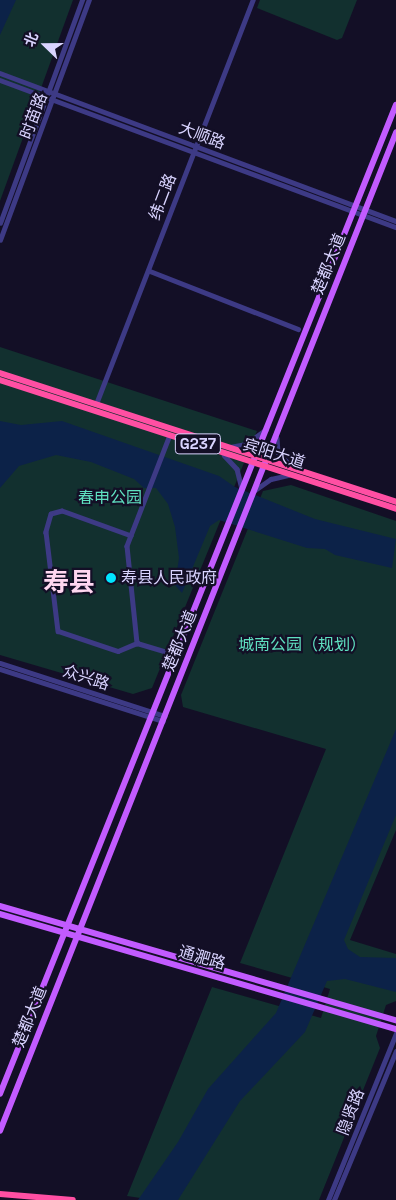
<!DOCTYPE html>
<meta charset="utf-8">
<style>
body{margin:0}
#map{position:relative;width:396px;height:1200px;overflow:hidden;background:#130f26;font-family:"Space Grotesk","Noto Sans SC",sans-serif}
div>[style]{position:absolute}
.green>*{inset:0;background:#12302f}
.water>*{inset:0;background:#0c2248}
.minor>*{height:4.5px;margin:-2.25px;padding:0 2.25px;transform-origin:2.25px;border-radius:2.25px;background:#3d3a85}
.major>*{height:5.5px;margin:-2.75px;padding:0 2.75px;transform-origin:2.75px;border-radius:2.75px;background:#c25bff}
.highway>*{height:6px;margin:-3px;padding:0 3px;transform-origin:3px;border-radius:3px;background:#ff4fa3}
.dots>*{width:14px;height:14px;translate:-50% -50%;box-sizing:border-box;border:2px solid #130f26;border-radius:50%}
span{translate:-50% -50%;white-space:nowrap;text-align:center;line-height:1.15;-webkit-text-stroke:4.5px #130f26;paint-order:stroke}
.shield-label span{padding:1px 4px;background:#130f26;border:1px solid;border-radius:4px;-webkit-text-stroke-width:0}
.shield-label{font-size:15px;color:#d9d4ff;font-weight:700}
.street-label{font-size:16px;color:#d9d4ff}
.park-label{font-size:16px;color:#5fe0c0}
.poi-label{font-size:16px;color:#d9d4ff}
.left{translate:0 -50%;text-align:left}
.town-label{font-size:26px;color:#ffd6f0;font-weight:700}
.north{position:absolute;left:20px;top:20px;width:50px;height:50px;-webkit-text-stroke:4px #130f26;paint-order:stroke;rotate:292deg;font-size:14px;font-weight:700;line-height:20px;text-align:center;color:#d9d4ff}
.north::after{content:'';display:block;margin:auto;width:18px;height:22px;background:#d9d4ff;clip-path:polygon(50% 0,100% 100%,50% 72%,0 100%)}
</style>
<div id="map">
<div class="green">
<i style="clip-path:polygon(0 0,73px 0,0 201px)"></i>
<i style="clip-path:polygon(260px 0,357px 0,342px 38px,337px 40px,257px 8px)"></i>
<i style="clip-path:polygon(0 347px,257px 431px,152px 688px,133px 694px,0 655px)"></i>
<i style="clip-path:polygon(291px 485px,396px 521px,396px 830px,350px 940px,396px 954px,396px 1001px,386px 1005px,376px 1036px,380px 1048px,319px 1200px,154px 1200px,127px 1196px,212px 987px,321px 1018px,330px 989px,240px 963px,326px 749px,183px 707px,181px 695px,263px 491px)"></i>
</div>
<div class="water">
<i style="clip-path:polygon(0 0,16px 0,0 35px)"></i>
<i style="clip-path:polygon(0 421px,21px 425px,62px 421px,219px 476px,235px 487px,315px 519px,396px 539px,392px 568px,335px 555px,325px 549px,307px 548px,219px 520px,210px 526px,182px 593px,175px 585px,179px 558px,175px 527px,168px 504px,156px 488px,144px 488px,134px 479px,91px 462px,56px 455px,19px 466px,0 488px)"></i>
<i style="clip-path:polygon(396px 729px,396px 815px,344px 940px,348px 949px,360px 957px,396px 958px,396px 992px,345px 979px,327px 981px,305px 1032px,240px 1101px,178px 1200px,138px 1200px,178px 1142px,208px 1089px,276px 1013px)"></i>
</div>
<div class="minor">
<i style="left:0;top:73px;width:423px;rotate:20.5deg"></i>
<i style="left:0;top:80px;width:422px;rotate:20.4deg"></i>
<i style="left:0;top:223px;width:238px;rotate:-69.8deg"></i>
<i style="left:0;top:240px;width:256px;rotate:-69.7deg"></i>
<i style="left:150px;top:271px;width:159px;rotate:21.4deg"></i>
<i style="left:96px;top:404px;width:433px;rotate:-68.8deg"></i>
<i style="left:170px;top:435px;width:119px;rotate:111.2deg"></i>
<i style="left:127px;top:546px;width:98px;rotate:84.1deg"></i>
<i style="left:137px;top:643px;width:42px;rotate:16.7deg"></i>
<i style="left:277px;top:438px;width:14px;rotate:86deg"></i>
<i style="left:278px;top:452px;width:21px;rotate:47deg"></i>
<i style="left:230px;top:447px;width:16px;rotate:-11deg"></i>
<i style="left:246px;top:444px;width:24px;rotate:-36deg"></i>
<i style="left:224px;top:455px;width:19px;rotate:47deg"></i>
<i style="left:237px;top:469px;width:21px;rotate:76deg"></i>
<i style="left:255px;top:490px;width:19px;rotate:-35deg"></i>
<i style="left:271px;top:479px;width:18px;rotate:-13deg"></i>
<i style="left:131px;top:536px;width:73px;rotate:-160.1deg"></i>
<i style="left:62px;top:511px;width:11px;rotate:165deg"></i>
<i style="left:51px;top:514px;width:19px;rotate:106deg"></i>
<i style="left:46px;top:532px;width:100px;rotate:83.1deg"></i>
<i style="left:58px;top:631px;width:63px;rotate:18.4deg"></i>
<i style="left:118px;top:651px;width:21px;rotate:-23deg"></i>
<i style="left:0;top:663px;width:173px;rotate:17.8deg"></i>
<i style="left:0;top:669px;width:171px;rotate:17.7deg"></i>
<i style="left:328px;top:1200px;width:180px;rotate:-67.8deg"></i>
<i style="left:334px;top:1200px;width:161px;rotate:-67.4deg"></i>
</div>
<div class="major">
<i style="left:0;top:906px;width:412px;rotate:16.1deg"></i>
<i style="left:0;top:914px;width:412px;rotate:16.2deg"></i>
<i style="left:0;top:1094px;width:1065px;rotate:-68.18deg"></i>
<i style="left:0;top:1131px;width:1074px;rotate:-68.36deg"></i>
</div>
<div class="highway">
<i style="left:0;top:373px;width:416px;rotate:18deg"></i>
<i style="left:0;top:380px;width:416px;rotate:18deg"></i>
<i style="left:0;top:1194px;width:73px;rotate:4.7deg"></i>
</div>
<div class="dots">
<i style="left:111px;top:578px;background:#00e5ff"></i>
</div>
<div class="shield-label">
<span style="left:198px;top:444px">G237</span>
</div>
<div class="street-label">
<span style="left:34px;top:116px;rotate:-69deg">时苗路</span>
<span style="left:202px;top:136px;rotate:21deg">大顺路</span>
<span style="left:163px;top:197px;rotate:-69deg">纬二路</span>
<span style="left:329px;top:264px;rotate:-68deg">楚都大道</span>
<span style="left:274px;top:454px;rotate:18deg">宾阳大道</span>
<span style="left:180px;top:641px;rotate:-68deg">楚都大道</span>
<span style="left:86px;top:678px;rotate:18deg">众兴路</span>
<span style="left:202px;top:958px;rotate:16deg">通淝路</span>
<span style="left:30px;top:1017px;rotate:-68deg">楚都大道</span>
<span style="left:351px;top:1112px;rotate:-69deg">隐贤路</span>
</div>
<div class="park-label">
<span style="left:110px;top:498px">春申公园</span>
<span style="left:302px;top:645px">城南公园（规划）</span>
</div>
<div class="poi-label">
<span class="left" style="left:121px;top:578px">寿县人民政府</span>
</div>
<div class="town-label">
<span style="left:69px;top:583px">寿县</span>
</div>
<div class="north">北</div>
</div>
